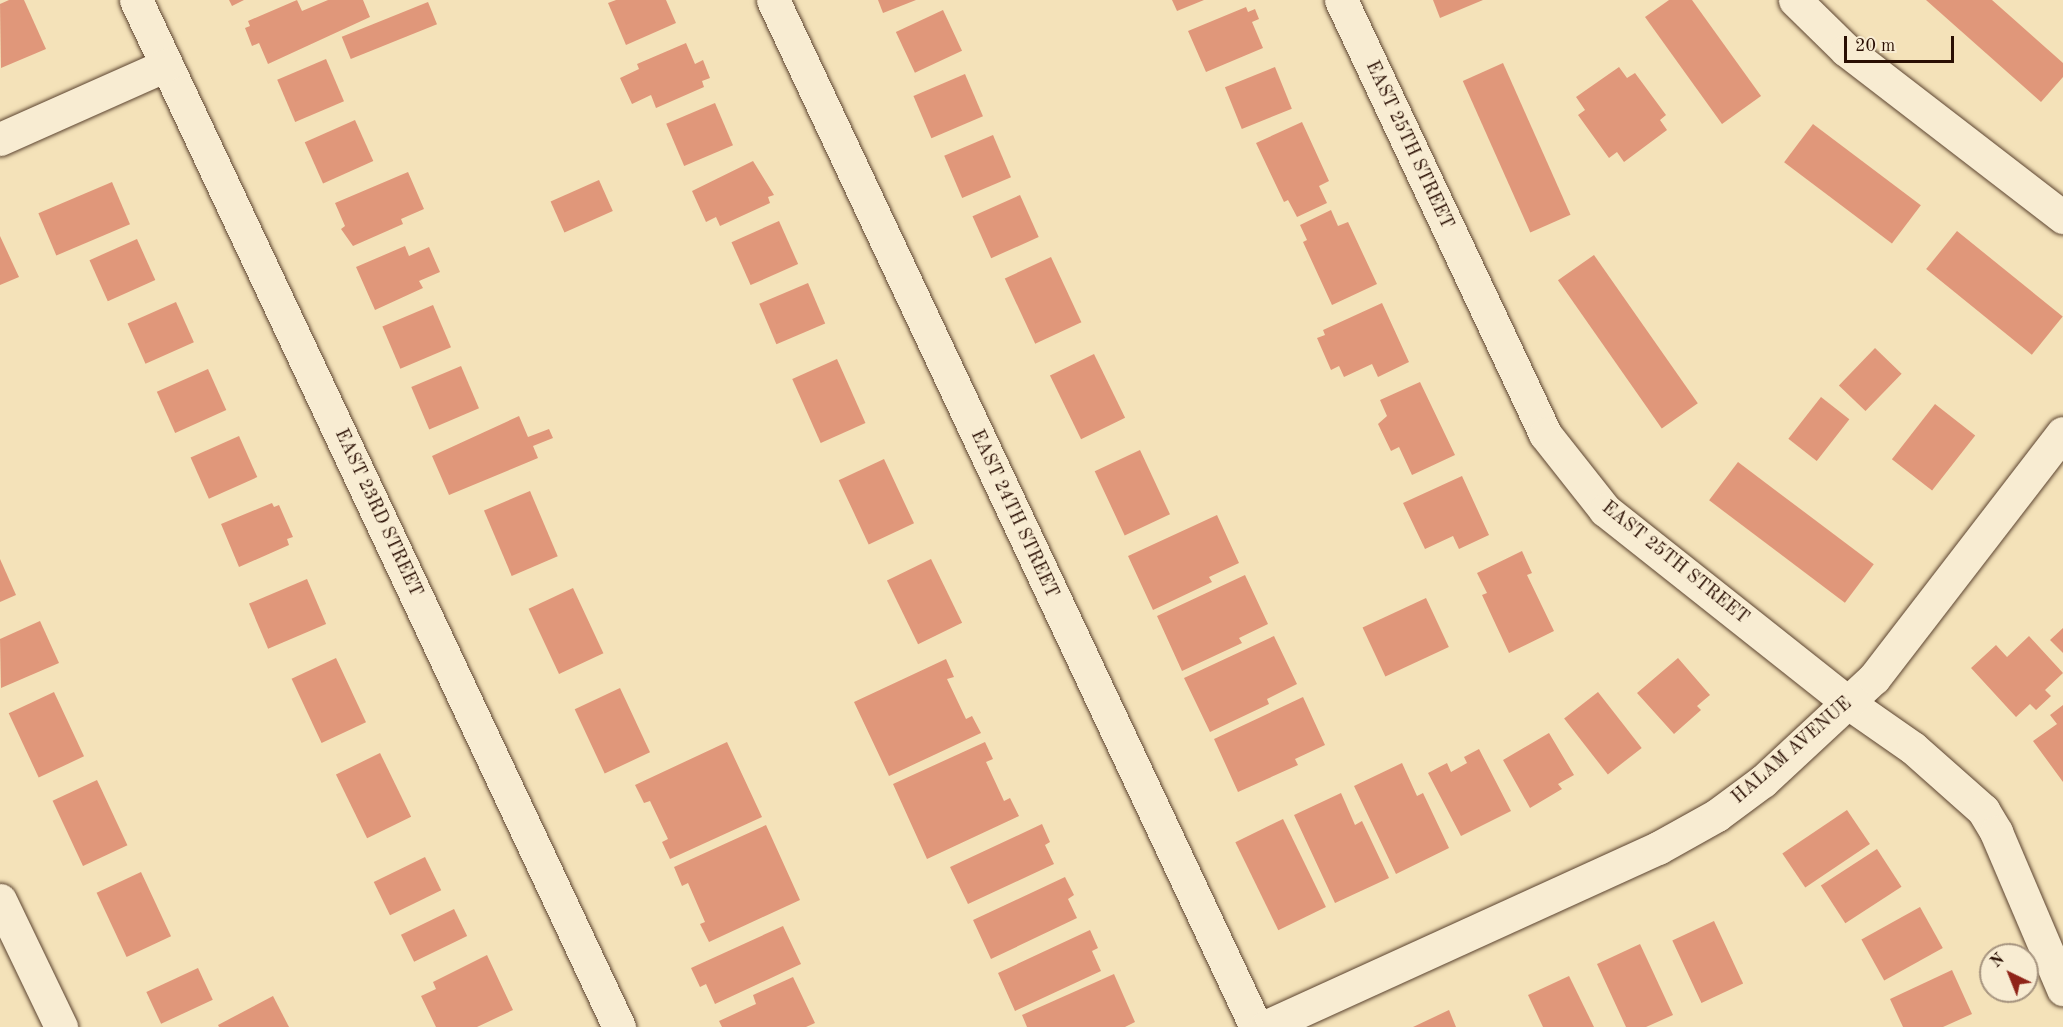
<!DOCTYPE html>
<style>
body{margin:0}
#map{position:relative;width:2063px;height:1027px;overflow:hidden;background:#f4e2b9;font-family:"Old Standard TT",serif}
div>[style]{position:absolute}
.building>*{inset:0;background:#e0977a;transform-origin:0 0}
.roads{filter:drop-shadow(0 0 2px #5c4430) drop-shadow(0 0 2px #5c4430)}
.street>*{height:33px;margin:-16.5px;padding:0 16.5px;transform-origin:16.5px;border-radius:16.5px;background:#f8ecd2}
span{translate:-50% -50%;white-space:nowrap;text-align:center;line-height:1.15;-webkit-text-stroke:4.5px #f8ecd2;paint-order:stroke}
.street-label{font-size:18px;color:#2a0f03}
.north{position:absolute;left:1979px;top:943px;width:60px;height:60px;box-sizing:border-box;background:#f8ecd2;border:2px solid #a6947f;border-radius:50%;rotate:317deg;font-size:16px;font-weight:700;line-height:24px;text-align:center;color:#2a0f03}
.north::after{content:'';display:block;margin:auto;width:21px;height:27px;background:#8f2418;clip-path:polygon(50% 0,100% 100%,50% 72%,0 100%)}
.scale{position:absolute;left:1844px;top:36px;width:110px;height:27px;box-sizing:border-box;border:3px solid #2a0f03;border-top:0;padding-left:8px;font-size:18px;line-height:21px;white-space:nowrap;color:#2a0f03;-webkit-text-stroke:4px #f8ecd2;paint-order:stroke}
</style>
<div id="map">
<div class="building">
<i style="clip-path:polygon(9px 0,24px 0,46px 49px,1px 68px,0 4px)"></i>
<i style="clip-path:polygon(229px 0,244px 0,232px 6px)"></i>
<i style="clip-path:polygon(297px 0,302px 11px,328px 0,363px 0,370px 17px,268px 64px,259px 43px,252px 46px,245px 28px,250px 26px,248px 21px)"></i>
<i style="clip-path:polygon(616px 0,666px 0,676px 23px,626px 45px,608px 3px)"></i>
<i style="clip-path:polygon(878px 0,916px 0,883px 13px)"></i>
<i style="clip-path:polygon(1172px 0,1204px 0,1177px 11px)"></i>
<i style="clip-path:polygon(1433px 0,1483px 0,1440px 18px)"></i>
<i style="clip-path:polygon(1669px 0,1692px 0,1761px 96px,1722px 124px,1645px 17px)"></i>
<i style="clip-path:polygon(1926px 0,1992px 0,2063px 63px,2063px 77px,2041px 102px)"></i>
<i style="left:428px;top:2px;width:24px;height:93px;rotate:68deg"></i>
<i style="clip-path:polygon(1246px 7px,1248px 12px,1255px 9px,1259px 19px,1252px 22px,1263px 48px,1206px 72px,1188px 31px)"></i>
<i style="left:943px;top:10px;width:45px;height:52px;rotate:65deg"></i>
<i style="clip-path:polygon(686px 43px,695px 64px,703px 60px,710px 78px,702px 81px,704px 87px,656px 108px,651px 95px,632px 104px,620px 78px,639px 69px,637px 64px)"></i>
<i style="left:326px;top:59px;width:46px;height:53px;rotate:67deg"></i>
<i style="left:1503px;top:63px;width:166px;height:44px;rotate:66deg"></i>
<i style="left:1275px;top:67px;width:45px;height:54px;rotate:68deg"></i>
<i style="clip-path:polygon(1619px 67px,1627px 78px,1635px 73px,1666px 115px,1660px 120px,1667px 130px,1624px 162px,1617px 152px,1609px 158px,1578px 115px,1585px 110px,1576px 97px)"></i>
<i style="left:965px;top:74px;width:46px;height:56px;rotate:67deg"></i>
<i style="left:715px;top:103px;width:46px;height:53px;rotate:67deg"></i>
<i style="left:355px;top:120px;width:45px;height:55px;rotate:66deg"></i>
<i style="clip-path:polygon(1302px 122px,1329px 181px,1319px 186px,1327px 203px,1297px 217px,1288px 200px,1284px 202px,1256px 143px)"></i>
<i style="left:1813px;top:124px;width:135px;height:48px;rotate:37deg"></i>
<i style="left:993px;top:135px;width:46px;height:53px;rotate:67deg"></i>
<i style="clip-path:polygon(753px 161px,774px 195px,768px 197px,770px 203px,720px 226px,716px 217px,706px 222px,692px 191px)"></i>
<i style="clip-path:polygon(408px 172px,424px 209px,401px 219px,403px 224px,353px 246px,341px 229px,345px 226px,335px 203px)"></i>
<i style="left:599px;top:180px;width:34px;height:53px;rotate:66deg"></i>
<i style="left:112px;top:182px;width:46px;height:80px;rotate:67deg"></i>
<i style="left:1020px;top:195px;width:46px;height:52px;rotate:66deg"></i>
<i style="clip-path:polygon(1331px 210px,1338px 226px,1348px 222px,1377px 284px,1332px 305px,1303px 242px,1307px 240px,1300px 225px)"></i>
<i style="left:779px;top:221px;width:47px;height:52px;rotate:66deg"></i>
<i style="left:1957px;top:231px;width:136px;height:49px;rotate:39deg"></i>
<i style="clip-path:polygon(0 236px,19px 277px,0 285px)"></i>
<i style="left:137px;top:239px;width:45px;height:52px;rotate:66deg"></i>
<i style="clip-path:polygon(405px 246px,409px 256px,429px 247px,440px 272px,419px 281px,423px 288px,375px 310px,356px 267px)"></i>
<i style="left:1594px;top:255px;width:181px;height:44px;rotate:55deg"></i>
<i style="left:1051px;top:257px;width:72px;height:51px;rotate:65deg"></i>
<i style="left:808px;top:283px;width:44px;height:53px;rotate:67deg"></i>
<i style="left:176px;top:302px;width:44px;height:53px;rotate:66deg"></i>
<i style="clip-path:polygon(1382px 303px,1409px 362px,1378px 377px,1372px 364px,1344px 377px,1339px 366px,1331px 370px,1317px 338px,1325px 335px,1323px 330px)"></i>
<i style="left:433px;top:305px;width:46px;height:55px;rotate:67deg"></i>
<i style="left:1875px;top:348px;width:37px;height:52px;rotate:44deg"></i>
<i style="left:1094px;top:354px;width:71px;height:49px;rotate:64deg"></i>
<i style="left:837px;top:359px;width:70px;height:49px;rotate:66deg"></i>
<i style="left:461px;top:366px;width:46px;height:54px;rotate:67deg"></i>
<i style="left:208px;top:369px;width:45px;height:56px;rotate:66deg"></i>
<i style="clip-path:polygon(1420px 382px,1455px 455px,1412px 475px,1399px 447px,1391px 451px,1378px 424px,1387px 416px,1380px 400px)"></i>
<i style="left:1821px;top:397px;width:36px;height:53px;rotate:38deg"></i>
<i style="left:1935px;top:404px;width:51px;height:70px;rotate:38deg"></i>
<i style="clip-path:polygon(519px 416px,528px 437px,549px 429px,553px 438px,533px 446px,538px 458px,449px 495px,432px 456px)"></i>
<i style="left:239px;top:436px;width:45px;height:53px;rotate:66deg"></i>
<i style="left:1140px;top:450px;width:71px;height:50px;rotate:65deg"></i>
<i style="left:884px;top:459px;width:71px;height:50px;rotate:65deg"></i>
<i style="left:1738px;top:462px;width:170px;height:48px;rotate:37deg"></i>
<i style="clip-path:polygon(1462px 476px,1489px 535px,1459px 549px,1453px 536px,1425px 549px,1403px 503px)"></i>
<i style="left:530px;top:491px;width:71px;height:50px;rotate:67deg"></i>
<i style="clip-path:polygon(272px 503px,274px 507px,279px 505px,293px 537px,287px 539px,289px 545px,239px 567px,221px 524px)"></i>
<i style="clip-path:polygon(1217px 515px,1239px 563px,1209px 577px,1212px 582px,1153px 610px,1128px 556px)"></i>
<i style="clip-path:polygon(1522px 551px,1532px 573px,1527px 575px,1554px 631px,1509px 653px,1482px 595px,1487px 593px,1477px 573px)"></i>
<i style="clip-path:polygon(0 559px,16px 595px,0 602px)"></i>
<i style="left:931px;top:559px;width:71px;height:49px;rotate:64deg"></i>
<i style="clip-path:polygon(1245px 575px,1268px 624px,1239px 638px,1242px 643px,1182px 671px,1157px 616px)"></i>
<i style="left:307px;top:579px;width:49px;height:63px;rotate:67deg"></i>
<i style="left:573px;top:588px;width:72px;height:49px;rotate:65deg"></i>
<i style="left:1426px;top:598px;width:54px;height:70px;rotate:65deg"></i>
<i style="clip-path:polygon(40px 621px,59px 663px,1px 688px,0 639px)"></i>
<i style="clip-path:polygon(2063px 628px,2063px 653px,2050px 640px)"></i>
<i style="clip-path:polygon(1274px 636px,1297px 684px,1267px 699px,1269px 704px,1210px 732px,1184px 678px)"></i>
<i style="clip-path:polygon(2029px 636px,2063px 673px,2045px 690px,2051px 696px,2036px 710px,2030px 704px,2016px 717px,1971px 668px,1996px 645px,2007px 657px)"></i>
<i style="left:336px;top:658px;width:71px;height:49px;rotate:65deg"></i>
<i style="clip-path:polygon(1678px 658px,1710px 695px,1697px 706px,1701px 710px,1674px 734px,1637px 693px)"></i>
<i style="clip-path:polygon(946px 659px,954px 677px,947px 679px,966px 719px,972px 716px,981px 733px,889px 776px,854px 702px)"></i>
<i style="left:620px;top:688px;width:71px;height:50px;rotate:65deg"></i>
<i style="left:54px;top:692px;width:71px;height:50px;rotate:65deg"></i>
<i style="left:1598px;top:692px;width:71px;height:43px;rotate:52deg"></i>
<i style="clip-path:polygon(1303px 697px,1325px 745px,1295px 759px,1298px 765px,1238px 792px,1214px 739px)"></i>
<i style="clip-path:polygon(2063px 705px,2063px 782px,2033px 741px,2057px 724px,2050px 715px)"></i>
<i style="clip-path:polygon(1549px 733px,1574px 775px,1558px 784px,1562px 789px,1530px 808px,1503px 760px)"></i>
<i style="clip-path:polygon(727px 742px,762px 817px,670px 859px,662px 842px,668px 839px,650px 801px,644px 803px,635px 785px)"></i>
<i style="clip-path:polygon(985px 742px,993px 759px,986px 762px,1004px 801px,1010px 798px,1019px 816px,927px 859px,893px 784px)"></i>
<i style="clip-path:polygon(1479px 749px,1511px 811px,1461px 836px,1428px 773px,1447px 763px,1451px 772px,1467px 763px,1464px 757px)"></i>
<i style="left:380px;top:753px;width:71px;height:49px;rotate:64deg"></i>
<i style="clip-path:polygon(1402px 763px,1417px 796px,1423px 793px,1449px 848px,1396px 874px,1354px 786px)"></i>
<i style="left:97px;top:780px;width:72px;height:49px;rotate:65deg"></i>
<i style="clip-path:polygon(1341px 793px,1355px 825px,1362px 821px,1389px 878px,1335px 903px,1294px 815px)"></i>
<i style="left:1847px;top:810px;width:41px;height:78px;rotate:56deg"></i>
<i style="left:1283px;top:819px;width:98px;height:53px;rotate:64deg"></i>
<i style="clip-path:polygon(1042px 824px,1050px 842px,1045px 845px,1054px 864px,968px 904px,950px 867px)"></i>
<i style="clip-path:polygon(766px 825px,800px 900px,709px 942px,700px 924px,705px 922px,688px 883px,682px 886px,674px 867px)"></i>
<i style="left:1877px;top:849px;width:45px;height:67px;rotate:57deg"></i>
<i style="left:425px;top:857px;width:37px;height:57px;rotate:64deg"></i>
<i style="left:141px;top:872px;width:71px;height:49px;rotate:65deg"></i>
<i style="clip-path:polygon(1065px 877px,1074px 895px,1068px 899px,1077px 918px,991px 959px,973px 920px)"></i>
<i style="left:1920px;top:907px;width:47px;height:67px;rotate:61deg"></i>
<i style="left:454px;top:909px;width:30px;height:59px;rotate:64deg"></i>
<i style="left:1714px;top:921px;width:69px;height:46px;rotate:65deg"></i>
<i style="clip-path:polygon(783px 926px,801px 964px,715px 1004px,706px 984px,700px 987px,691px 968px)"></i>
<i style="clip-path:polygon(1090px 930px,1098px 948px,1092px 951px,1101px 971px,1015px 1011px,998px 973px)"></i>
<i style="clip-path:polygon(1640px 944px,1673px 1015px,1646px 1027px,1626px 1027px,1597px 964px)"></i>
<i style="clip-path:polygon(487px 955px,513px 1010px,477px 1027px,436px 1027px,421px 996px,436px 989px,433px 982px)"></i>
<i style="left:198px;top:968px;width:35px;height:57px;rotate:65deg"></i>
<i style="clip-path:polygon(1952px 970px,1972px 1014px,1943px 1027px,1903px 1027px,1890px 999px)"></i>
<i style="clip-path:polygon(1114px 974px,1135px 1022px,1125px 1027px,1027px 1027px,1022px 1015px)"></i>
<i style="clip-path:polygon(1569px 976px,1594px 1027px,1543px 1027px,1528px 995px)"></i>
<i style="clip-path:polygon(793px 977px,815px 1023px,806px 1027px,722px 1027px,719px 1021px,756px 1004px,753px 995px)"></i>
<i style="clip-path:polygon(273px 996px,289px 1027px,219px 1027px,218px 1025px)"></i>
<i style="clip-path:polygon(1449px 1010px,1456px 1027px,1413px 1027px)"></i>
</div>
<div class="roads">
<div class="street">
<i style="left:136px;top:0;width:1135px;rotate:64.81deg"></i>
<i style="left:773px;top:0;width:1135px;rotate:64.81deg"></i>
<i style="left:1341px;top:0;width:480px;rotate:64.8deg"></i>
<i style="left:1545px;top:434px;width:97px;rotate:51.7deg"></i>
<i style="left:1605px;top:510px;width:309px;rotate:38.4deg"></i>
<i style="left:1847px;top:702px;width:80px;rotate:34.9deg"></i>
<i style="left:1913px;top:748px;width:94px;rotate:41.5deg"></i>
<i style="left:1983px;top:810px;width:26px;rotate:59deg"></i>
<i style="left:1996px;top:832px;width:171px;rotate:66.9deg"></i>
<i style="left:1795px;top:0;width:71px;rotate:44.4deg"></i>
<i style="left:1846px;top:50px;width:274px;rotate:37.6deg"></i>
<i style="left:0;top:139px;width:182px;rotate:-24deg"></i>
<i style="left:0;top:900px;width:141px;rotate:64.3deg"></i>
<i style="left:1265px;top:1027px;width:432px;rotate:-24.5deg"></i>
<i style="left:1658px;top:848px;width:68px;rotate:-29.2deg"></i>
<i style="left:1717px;top:815px;width:57px;rotate:-36.5deg"></i>
<i style="left:1763px;top:781px;width:151px;rotate:-42.9deg"></i>
<i style="left:1874px;top:678px;width:309px;rotate:-52.4deg"></i>
</div>
</div>
<div class="street-label">
<span style="left:1409px;top:145px;rotate:65deg">EAST 25TH STREET</span>
<span style="left:378px;top:513px;rotate:65deg">EAST 23RD STREET</span>
<span style="left:1014px;top:514px;rotate:65deg">EAST 24TH STREET</span>
<span style="left:1675px;top:563px;rotate:39deg">EAST 25TH STREET</span>
<span style="left:1792px;top:751px;rotate:-41deg">HALAM AVENUE</span>
</div>
<div class="north">N</div>
<div class="scale">20 m</div>
</div>
